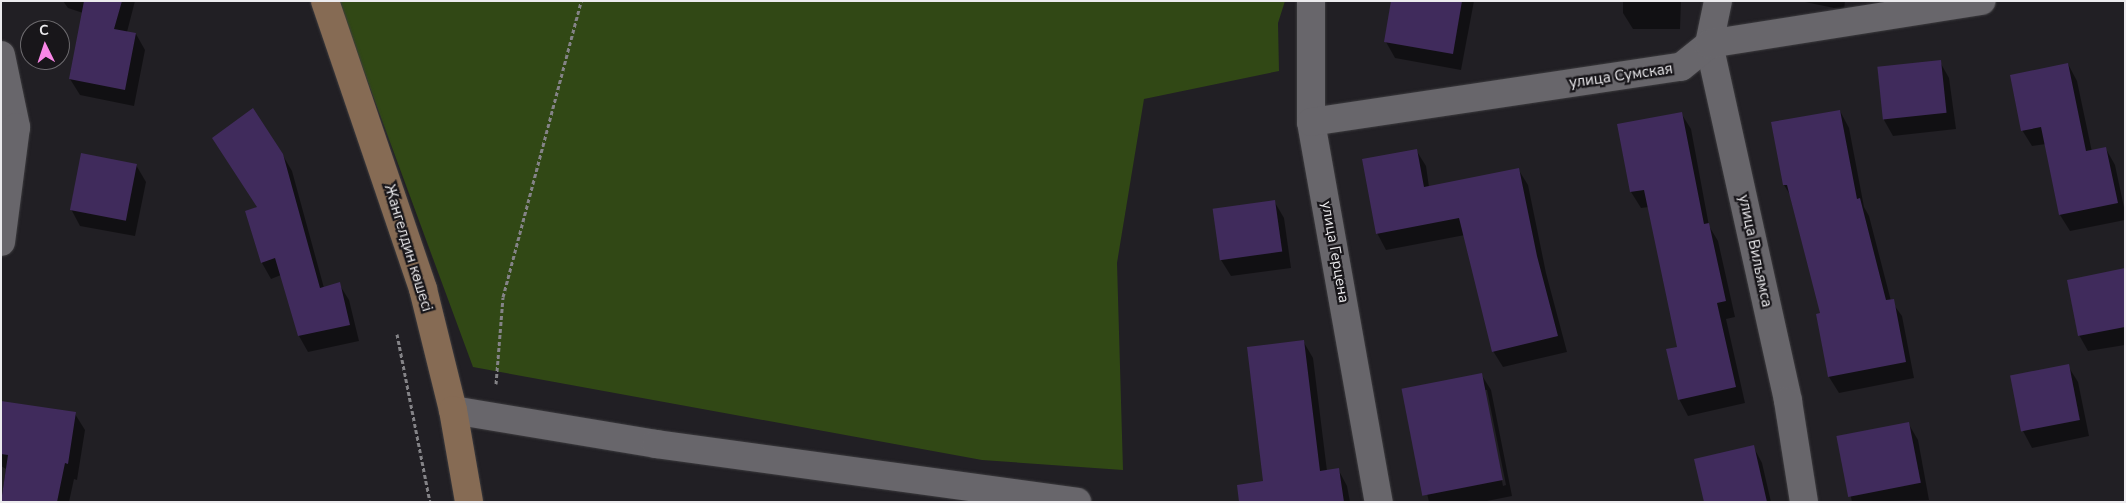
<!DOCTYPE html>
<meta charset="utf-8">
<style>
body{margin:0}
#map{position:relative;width:2126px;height:503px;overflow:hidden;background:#211f24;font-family:"Nunito Sans",sans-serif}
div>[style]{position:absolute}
.green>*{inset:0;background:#314815}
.shadow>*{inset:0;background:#0007}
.building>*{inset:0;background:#402b5c;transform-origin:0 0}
.path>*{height:3px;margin-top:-1.5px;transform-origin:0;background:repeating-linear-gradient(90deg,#848387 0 4px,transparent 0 6.5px)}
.roads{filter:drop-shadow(0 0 1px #3c3b3e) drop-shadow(0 0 1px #3c3b3e)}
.minor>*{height:28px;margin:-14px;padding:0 14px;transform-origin:14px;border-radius:14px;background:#68666b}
.secondary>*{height:28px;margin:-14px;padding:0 14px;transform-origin:14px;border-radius:14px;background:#866b54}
span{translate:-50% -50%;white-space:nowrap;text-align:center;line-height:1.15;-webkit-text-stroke:4.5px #18161a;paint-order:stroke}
.street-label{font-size:15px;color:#ecebee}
.frame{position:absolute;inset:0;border:2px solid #ecebee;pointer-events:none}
.north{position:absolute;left:20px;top:20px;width:50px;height:50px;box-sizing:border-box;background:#18161a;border:1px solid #6d6b6f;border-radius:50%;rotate:356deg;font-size:14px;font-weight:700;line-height:20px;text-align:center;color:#ecebee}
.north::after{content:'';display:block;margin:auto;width:18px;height:22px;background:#fa87e7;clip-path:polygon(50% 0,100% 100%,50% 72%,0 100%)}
</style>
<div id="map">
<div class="green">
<i style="clip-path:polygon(338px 1px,1285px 1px,1278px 23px,1279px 71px,1144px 99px,1117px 263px,1123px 470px,982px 460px,473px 367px)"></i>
</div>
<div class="shadow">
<i style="clip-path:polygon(63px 1px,135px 1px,127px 32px,136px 34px,145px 50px,134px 106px,80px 95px,70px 79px,83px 13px,68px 8px)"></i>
<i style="clip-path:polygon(1392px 1px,1474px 1px,1461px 70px,1395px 58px,1386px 42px)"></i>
<i style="clip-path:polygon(1623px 1px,1681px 1px,1680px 29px,1633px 29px,1623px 13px)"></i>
<i style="clip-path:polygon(1800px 1px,1845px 1px,1844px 10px)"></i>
<i style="clip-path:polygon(1940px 62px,1949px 78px,1956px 129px,1893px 136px,1884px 120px,1878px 69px)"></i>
<i style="clip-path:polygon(2068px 64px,2077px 81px,2092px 152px,2106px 149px,2115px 165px,2125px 212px,2125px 220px,2070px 231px,2060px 215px,2046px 144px,2032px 146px,2022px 130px)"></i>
<i style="clip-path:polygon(1840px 111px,1849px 128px,1864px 207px,1869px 216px,1891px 301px,1902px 316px,1914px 378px,1839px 393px,1829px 377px,1822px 314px,1792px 198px,1784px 185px)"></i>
<i style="clip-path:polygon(1681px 113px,1691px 129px,1709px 226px,1718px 241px,1735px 317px,1726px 319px,1745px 403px,1688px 416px,1679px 399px,1678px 348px,1649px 207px,1641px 208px,1631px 192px,1619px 125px)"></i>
<i style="clip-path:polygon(1416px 150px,1426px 166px,1429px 187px,1518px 169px,1528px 185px,1546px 273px,1567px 352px,1503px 367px,1493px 351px,1465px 235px,1386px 250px,1377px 233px)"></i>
<i style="clip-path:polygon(282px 154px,292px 171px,324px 288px,339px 284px,349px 300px,359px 341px,308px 352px,299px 336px,281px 275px,271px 279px,262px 263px,247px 212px,258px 208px)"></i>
<i style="clip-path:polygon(136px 165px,146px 182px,135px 236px,80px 226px,71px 209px)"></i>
<i style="clip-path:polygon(1274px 201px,1284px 218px,1291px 268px,1231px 276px,1221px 260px,1214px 210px)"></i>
<i style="clip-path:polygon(2125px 269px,2125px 345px,2088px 351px,2079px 335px)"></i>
<i style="clip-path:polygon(1303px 341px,1313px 358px,1327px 471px,1338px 469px,1347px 486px,1350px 502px,1263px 502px)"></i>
<i style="clip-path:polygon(2068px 366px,2078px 382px,2089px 436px,2032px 448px,2023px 431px)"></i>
<i style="clip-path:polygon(evenodd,1481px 374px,1491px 390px,1512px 496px,1482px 502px,1429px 502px,1403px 390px,1481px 374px,1484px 390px,1487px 390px,1506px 485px,1503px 486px,1484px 390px)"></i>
<i style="clip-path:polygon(1px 403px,75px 414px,85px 430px,77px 480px,74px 479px,69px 502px,1px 502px,6px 469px,1px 466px)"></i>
<i style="clip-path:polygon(1908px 423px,1918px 440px,1929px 500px,1852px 502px,1838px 437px)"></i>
<i style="clip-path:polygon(1753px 446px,1762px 463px,1771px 502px,1705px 502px)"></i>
</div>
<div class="building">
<i style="clip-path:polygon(84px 1px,122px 1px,114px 29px,136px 33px,125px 90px,69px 79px)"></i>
<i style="clip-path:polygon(1391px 1px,1462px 1px,1453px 54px,1384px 42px)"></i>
<i style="left:1941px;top:60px;width:53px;height:64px;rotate:84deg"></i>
<i style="clip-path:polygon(2068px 63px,2086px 151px,2106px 147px,2118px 203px,2059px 215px,2041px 127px,2021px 131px,2010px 75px)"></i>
<i style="clip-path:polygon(253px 108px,283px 154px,320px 288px,340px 282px,350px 325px,298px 336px,275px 258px,261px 263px,245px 211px,257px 207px,212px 138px)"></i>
<i style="clip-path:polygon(1840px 110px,1857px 199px,1860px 198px,1886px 300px,1894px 299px,1906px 362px,1828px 377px,1816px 314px,1820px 313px,1787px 185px,1783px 185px,1771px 122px)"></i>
<i style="clip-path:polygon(1682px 112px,1704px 224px,1709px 223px,1726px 301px,1717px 303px,1736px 387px,1678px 400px,1666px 349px,1677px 347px,1644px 190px,1630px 192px,1617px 124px)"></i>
<i style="clip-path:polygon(1417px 149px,1424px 187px,1519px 168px,1537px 256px,1558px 336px,1492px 352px,1459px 218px,1376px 234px,1362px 159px)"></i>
<i style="left:81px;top:153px;width:57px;height:58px;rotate:11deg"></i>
<i style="left:1275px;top:200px;width:52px;height:63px;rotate:82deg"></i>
<i style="clip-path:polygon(2125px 268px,2125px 327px,2078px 336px,2067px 280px)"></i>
<i style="clip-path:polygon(1304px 340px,1320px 471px,1339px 468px,1344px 502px,1239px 502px,1237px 485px,1263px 481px,1247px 347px)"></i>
<i style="left:2069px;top:364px;width:57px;height:60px;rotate:79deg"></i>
<i style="left:1482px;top:373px;width:109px;height:82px;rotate:79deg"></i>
<i style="clip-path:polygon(1px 401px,76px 412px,68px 464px,65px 463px,57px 502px,1px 502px,8px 455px,1px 454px)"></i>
<i style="left:1909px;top:422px;width:62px;height:74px;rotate:79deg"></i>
<i style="clip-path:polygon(1754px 445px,1767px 502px,1704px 502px,1694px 459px)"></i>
</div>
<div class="path">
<i style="left:397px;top:334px;width:171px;rotate:78.9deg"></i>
<i style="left:496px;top:384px;width:87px;rotate:-85.4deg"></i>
<i style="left:503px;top:297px;width:306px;rotate:-75.2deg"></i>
</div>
<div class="roads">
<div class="minor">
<i style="left:1311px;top:1px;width:121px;rotate:90deg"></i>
<i style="left:1311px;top:122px;width:386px;rotate:79.9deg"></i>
<i style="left:1718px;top:1px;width:44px;rotate:101.8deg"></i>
<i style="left:1709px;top:44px;width:366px;rotate:77.5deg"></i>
<i style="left:1788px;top:401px;width:102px;rotate:81deg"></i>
<i style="left:1px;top:55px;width:74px;rotate:78.2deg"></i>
<i style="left:16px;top:127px;width:116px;rotate:97.4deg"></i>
<i style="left:1311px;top:122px;width:374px;rotate:-8.5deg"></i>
<i style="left:1681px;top:67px;width:36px;rotate:-39deg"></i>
<i style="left:1709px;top:44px;width:276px;rotate:-9deg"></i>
<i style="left:453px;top:410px;width:206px;rotate:9.5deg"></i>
<i style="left:656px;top:444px;width:425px;rotate:7.8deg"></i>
</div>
<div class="secondary">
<i style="left:325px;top:1px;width:304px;rotate:71.2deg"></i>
<i style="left:423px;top:289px;width:125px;rotate:76.1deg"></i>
<i style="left:453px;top:410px;width:93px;rotate:80.1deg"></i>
</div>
</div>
<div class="street-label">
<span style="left:1621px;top:76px;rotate:-8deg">улица Сумская</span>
<span style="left:408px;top:248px;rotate:73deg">Жангелдин көшесі</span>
<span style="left:1755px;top:251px;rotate:78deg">улица Вильямса</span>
<span style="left:1335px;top:252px;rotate:80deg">улица Герцена</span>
</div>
<div class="frame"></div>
<div class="north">С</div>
</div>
